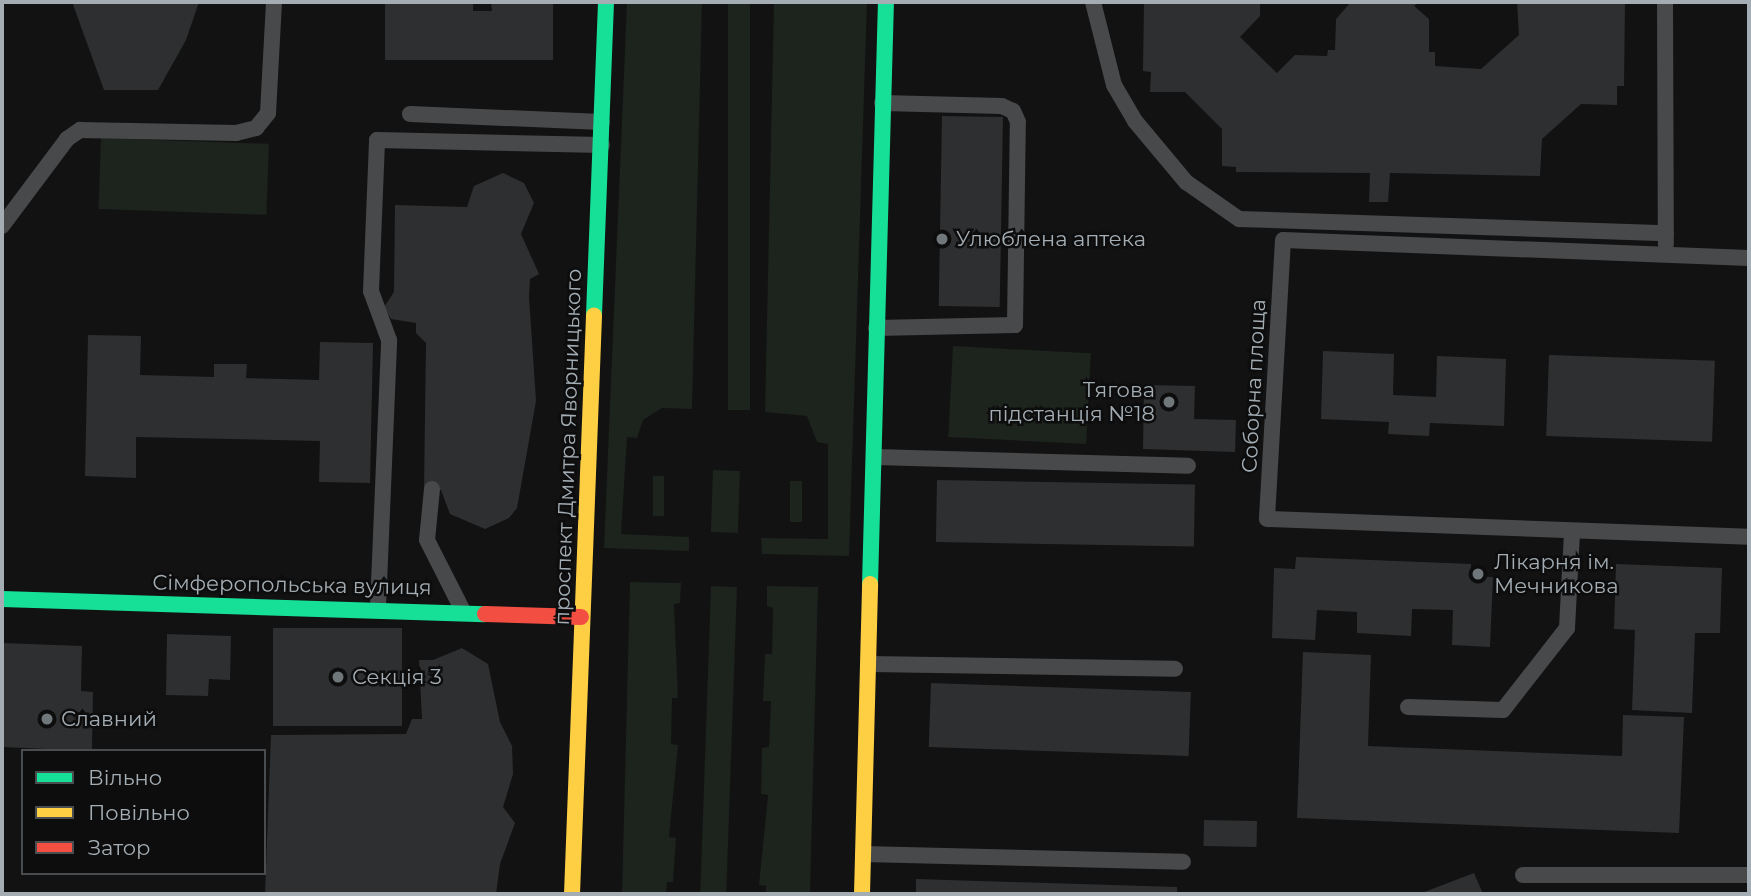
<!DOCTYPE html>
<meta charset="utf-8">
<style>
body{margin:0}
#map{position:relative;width:1751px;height:896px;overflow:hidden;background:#121213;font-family:Montserrat,sans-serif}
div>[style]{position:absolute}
.green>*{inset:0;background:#1d231d;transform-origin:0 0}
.building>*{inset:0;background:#2e2f30;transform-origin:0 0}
.lane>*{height:16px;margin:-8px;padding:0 8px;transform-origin:8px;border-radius:8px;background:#47494b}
.fast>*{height:16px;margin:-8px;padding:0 8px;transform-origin:8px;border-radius:8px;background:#16e098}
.slow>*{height:16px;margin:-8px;padding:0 8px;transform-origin:8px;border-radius:8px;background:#ffcf43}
.jam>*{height:16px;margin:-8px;padding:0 8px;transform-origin:8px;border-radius:8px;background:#f24e42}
.dots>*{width:19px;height:19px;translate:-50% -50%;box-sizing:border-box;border:4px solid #0d0d0e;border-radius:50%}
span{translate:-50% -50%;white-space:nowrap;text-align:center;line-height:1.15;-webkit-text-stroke:5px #0d0d0e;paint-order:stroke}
.poi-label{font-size:21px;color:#a3adb3}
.left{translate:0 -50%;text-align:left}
.right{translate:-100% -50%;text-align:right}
.street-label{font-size:21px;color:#a3adb3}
.frame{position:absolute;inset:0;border:4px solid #a3adb3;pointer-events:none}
.legend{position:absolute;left:21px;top:749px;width:245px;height:126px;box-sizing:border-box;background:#0d0d0e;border:2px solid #494d50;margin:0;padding:9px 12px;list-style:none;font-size:21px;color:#a3adb3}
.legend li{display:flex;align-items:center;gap:14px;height:35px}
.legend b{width:35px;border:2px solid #494d50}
</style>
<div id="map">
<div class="green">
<i style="clip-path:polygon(627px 2px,702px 2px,692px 409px,662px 408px,643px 420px,637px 438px,627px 437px,621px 534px,689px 537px,689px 551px,604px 548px)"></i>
<i style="left:728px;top:2px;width:22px;height:408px"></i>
<i style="clip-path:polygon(774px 2px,867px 2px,849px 556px,762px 554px,761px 538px,828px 539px,828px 444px,817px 442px,807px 416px,765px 412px)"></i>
<i style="left:101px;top:138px;width:168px;height:71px;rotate:2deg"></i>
<i style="left:953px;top:346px;width:138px;height:91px;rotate:3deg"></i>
<i style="left:713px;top:470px;width:27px;height:62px;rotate:2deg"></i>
<i style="left:653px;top:476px;width:11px;height:40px"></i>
<i style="left:790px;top:481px;width:12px;height:41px"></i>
<i style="clip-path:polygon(630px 582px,681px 583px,680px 603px,674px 604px,678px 698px,672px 698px,671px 744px,678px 745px,669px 837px,676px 838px,673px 882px,667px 882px,666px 894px,622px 894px)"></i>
<i style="left:711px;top:586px;width:26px;height:308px;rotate:2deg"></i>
<i style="clip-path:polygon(767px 586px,818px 587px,810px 894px,766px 894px,766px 886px,759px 885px,768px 795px,761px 794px,762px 748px,769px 747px,771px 701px,763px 701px,765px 654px,772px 654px,773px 608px,767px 606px)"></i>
</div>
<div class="building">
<i style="clip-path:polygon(72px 2px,199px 2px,186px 40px,158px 90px,104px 90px)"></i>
<i style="clip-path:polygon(385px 2px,473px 2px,473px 11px,492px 11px,491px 2px,553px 2px,553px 60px,385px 60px)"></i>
<i style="clip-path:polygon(1144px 2px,1260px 2px,1260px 16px,1240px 37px,1277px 73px,1295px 55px,1327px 56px,1328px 50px,1335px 50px,1336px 19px,1351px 2px,1419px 2px,1414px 6px,1429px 19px,1429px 52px,1435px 52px,1435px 66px,1481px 69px,1519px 35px,1517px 2px,1625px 2px,1624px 86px,1617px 86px,1617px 105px,1581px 104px,1542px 139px,1540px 176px,1390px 173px,1388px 202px,1369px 202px,1370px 173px,1236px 172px,1236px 167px,1222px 166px,1222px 129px,1185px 92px,1150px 92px,1151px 72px,1143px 71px)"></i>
<i style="left:942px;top:116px;width:61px;height:190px;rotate:1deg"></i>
<i style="clip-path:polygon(503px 173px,524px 183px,534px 203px,521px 234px,539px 274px,530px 279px,529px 297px,536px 401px,517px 508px,509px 518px,485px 529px,450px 514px,441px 490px,424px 489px,426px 343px,416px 333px,416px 323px,391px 319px,384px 307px,394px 292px,395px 205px,467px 207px,474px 186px)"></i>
<i style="clip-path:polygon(88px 335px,141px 336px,140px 375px,214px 377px,214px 364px,247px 364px,246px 378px,319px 380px,320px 342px,373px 343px,370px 483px,319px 482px,320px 441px,136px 437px,136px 478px,85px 476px)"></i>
<i style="clip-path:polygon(1323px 351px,1394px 354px,1393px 395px,1436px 397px,1437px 356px,1506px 359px,1504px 426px,1430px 423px,1429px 436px,1388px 434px,1389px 422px,1321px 419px)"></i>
<i style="left:1549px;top:355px;width:166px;height:81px;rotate:2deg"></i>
<i style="clip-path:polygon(1144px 385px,1195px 386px,1194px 419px,1236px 420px,1235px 452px,1143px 449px)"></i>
<i style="left:937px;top:480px;width:258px;height:62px;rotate:1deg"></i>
<i style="clip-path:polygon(1296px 557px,1471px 564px,1471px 576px,1493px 577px,1490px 647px,1452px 645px,1453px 610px,1412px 609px,1411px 636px,1357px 633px,1357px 612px,1317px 610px,1315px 640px,1272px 638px,1274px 568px,1295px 569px)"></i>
<i style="clip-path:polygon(1616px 564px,1722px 568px,1720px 633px,1695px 633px,1692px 713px,1632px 710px,1635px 630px,1614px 629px)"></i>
<i style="left:273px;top:628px;width:129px;height:98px"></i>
<i style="clip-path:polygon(167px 634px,231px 636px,230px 680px,209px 679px,208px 696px,166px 695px)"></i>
<i style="clip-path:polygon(2px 643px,82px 646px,81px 691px,93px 692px,92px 751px,2px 747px)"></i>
<i style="clip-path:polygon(462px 648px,488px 664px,500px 722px,512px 746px,513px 774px,503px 807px,515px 823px,500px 864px,496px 894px,265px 894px,271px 735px,406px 734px,412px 719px,422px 719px,419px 660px,433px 660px)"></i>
<i style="clip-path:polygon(1303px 652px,1371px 655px,1368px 746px,1622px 756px,1623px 715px,1684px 717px,1679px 833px,1297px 818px)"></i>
<i style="left:931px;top:683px;width:260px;height:64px;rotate:2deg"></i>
<i style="left:1204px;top:820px;width:53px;height:26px;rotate:1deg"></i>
<i style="clip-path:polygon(1474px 873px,1483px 894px,1419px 894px)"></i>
<i style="clip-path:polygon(916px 879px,1177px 887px,1177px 894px,916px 894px)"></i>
</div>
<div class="lane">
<i style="left:1093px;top:2px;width:86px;rotate:75.8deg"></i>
<i style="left:1114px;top:85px;width:42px;rotate:59.7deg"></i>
<i style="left:1135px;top:121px;width:80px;rotate:50.1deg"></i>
<i style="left:1186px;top:182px;width:65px;rotate:34.9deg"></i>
<i style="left:1239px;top:219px;width:427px;rotate:1.9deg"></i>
<i style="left:1665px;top:2px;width:242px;rotate:89.8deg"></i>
<i style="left:410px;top:114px;width:192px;rotate:2.4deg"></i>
<i style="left:2px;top:226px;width:109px;rotate:-53.2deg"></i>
<i style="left:67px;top:139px;width:16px;rotate:-35deg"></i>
<i style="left:80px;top:130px;width:156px;rotate:1.1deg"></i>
<i style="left:236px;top:133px;width:21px;rotate:-14deg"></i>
<i style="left:256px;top:128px;width:19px;rotate:-51deg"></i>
<i style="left:268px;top:113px;width:111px;rotate:-86.9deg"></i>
<i style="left:1749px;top:258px;width:466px;rotate:-177.8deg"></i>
<i style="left:1283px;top:240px;width:279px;rotate:93.3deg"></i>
<i style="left:1267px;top:519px;width:482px;rotate:2.1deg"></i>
<i style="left:876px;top:328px;width:139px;rotate:-1.2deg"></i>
<i style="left:1015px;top:325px;width:203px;rotate:-89.2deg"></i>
<i style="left:1018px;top:122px;width:12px;rotate:-114deg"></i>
<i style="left:1013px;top:111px;width:12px;rotate:-156deg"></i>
<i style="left:1002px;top:106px;width:120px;rotate:-178.6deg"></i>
<i style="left:875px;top:457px;width:313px;rotate:1.6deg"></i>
<i style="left:432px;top:489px;width:51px;rotate:95.6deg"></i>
<i style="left:427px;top:540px;width:80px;rotate:63.1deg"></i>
<i style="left:378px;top:607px;width:267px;rotate:-87.6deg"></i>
<i style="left:389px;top:340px;width:52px;rotate:-110.2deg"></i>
<i style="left:371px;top:291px;width:151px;rotate:-87.7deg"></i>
<i style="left:377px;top:140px;width:225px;rotate:1.3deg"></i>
<i style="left:869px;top:664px;width:306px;rotate:0.9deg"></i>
<i style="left:1408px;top:707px;width:95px;rotate:1.8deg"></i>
<i style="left:1503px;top:710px;width:104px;rotate:-52deg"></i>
<i style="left:1567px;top:628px;width:97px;rotate:-87deg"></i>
<i style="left:863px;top:854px;width:320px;rotate:1.4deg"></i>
<i style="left:1523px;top:875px;width:226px"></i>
</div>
<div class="fast">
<i style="left:594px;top:315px;width:313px;rotate:-87.8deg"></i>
<i style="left:870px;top:584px;width:582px;rotate:-88.43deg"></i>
<i style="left:2px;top:599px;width:483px;rotate:1.8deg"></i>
</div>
<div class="slow">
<i style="left:572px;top:894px;width:579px;rotate:-87.82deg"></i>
<i style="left:862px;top:894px;width:310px;rotate:-88.5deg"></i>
</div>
<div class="jam">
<i style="left:485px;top:614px;width:96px;rotate:1.8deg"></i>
</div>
<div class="dots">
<i style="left:942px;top:239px;background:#70777b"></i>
<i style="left:1169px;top:402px;background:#70777b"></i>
<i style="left:1478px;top:574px;background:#70777b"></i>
<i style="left:338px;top:677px;background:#70777b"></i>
<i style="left:47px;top:719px;background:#70777b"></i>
</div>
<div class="poi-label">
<span class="left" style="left:956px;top:239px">Улюблена аптека</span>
<span class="right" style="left:1155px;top:402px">Тягова<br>пiдстанцiя №18</span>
<span class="left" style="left:1494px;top:574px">Лікарня ім.<br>Мечникова</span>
<span class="left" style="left:352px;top:677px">Секція 3</span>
<span class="left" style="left:61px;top:719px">Славний</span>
</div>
<div class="street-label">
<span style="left:1254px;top:386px;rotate:-87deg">Соборна площа</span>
<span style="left:568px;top:447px;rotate:-88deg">проспект Дмитра Яворницького</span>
<span style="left:292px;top:585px;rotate:1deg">Сімферопольська вулиця</span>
</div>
<div class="frame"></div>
<ul class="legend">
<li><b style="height:9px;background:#16e098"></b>Вільно</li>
<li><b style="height:9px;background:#ffcf43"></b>Повільно</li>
<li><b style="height:9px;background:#f24e42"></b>Затор</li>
</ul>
</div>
